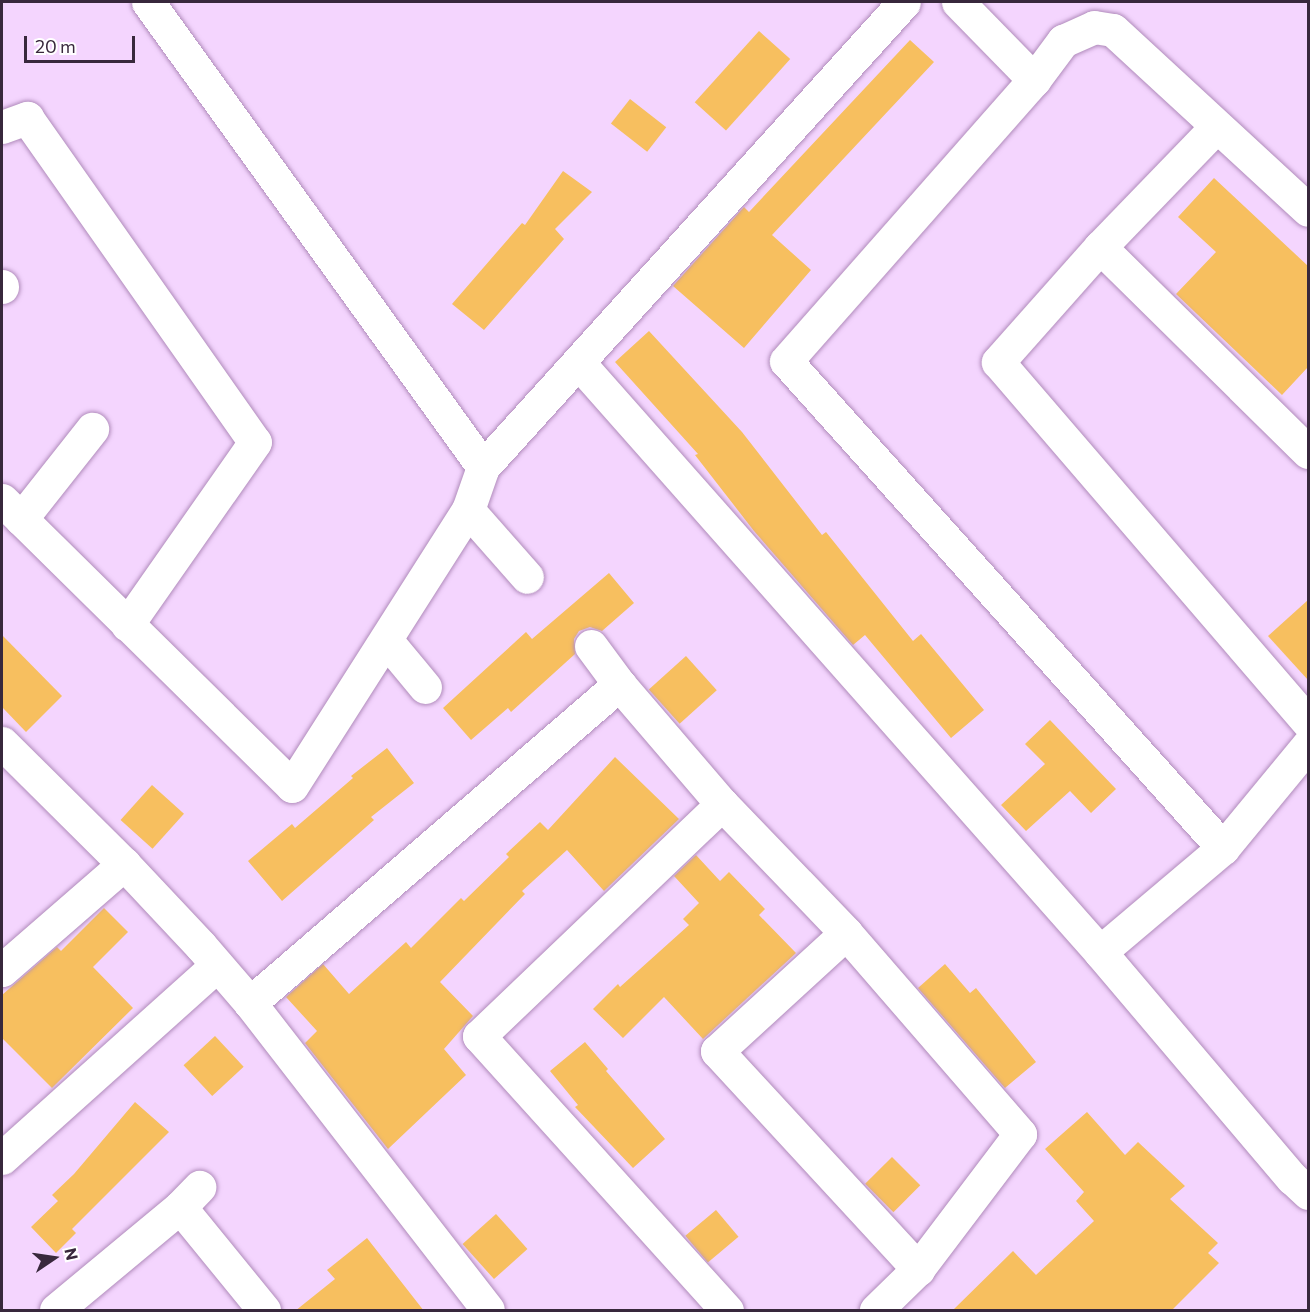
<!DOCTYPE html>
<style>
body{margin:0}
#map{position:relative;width:1310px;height:1312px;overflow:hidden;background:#f4d5fe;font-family:Commissioner,sans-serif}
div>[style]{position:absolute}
.building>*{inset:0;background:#f7bf5f;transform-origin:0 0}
.roads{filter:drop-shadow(0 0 2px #b08bbb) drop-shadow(0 0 2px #b08bbb)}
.minor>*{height:33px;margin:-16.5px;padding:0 16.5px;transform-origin:16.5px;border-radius:16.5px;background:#fff}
span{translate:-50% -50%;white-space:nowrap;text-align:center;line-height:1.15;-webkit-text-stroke:6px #fff;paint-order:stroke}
.frame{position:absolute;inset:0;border:3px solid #38283c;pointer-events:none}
.north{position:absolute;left:24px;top:1228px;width:60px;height:60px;-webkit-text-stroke:4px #fff;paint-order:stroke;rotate:77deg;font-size:16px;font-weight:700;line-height:24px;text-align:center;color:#38283c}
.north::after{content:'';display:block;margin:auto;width:21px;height:27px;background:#38283c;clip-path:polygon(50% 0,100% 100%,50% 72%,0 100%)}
.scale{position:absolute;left:24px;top:36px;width:111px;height:27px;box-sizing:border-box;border:3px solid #38283c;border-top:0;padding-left:8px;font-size:18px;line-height:21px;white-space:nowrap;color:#38283c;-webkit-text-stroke:4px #fff;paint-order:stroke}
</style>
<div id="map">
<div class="building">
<i style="left:759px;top:31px;width:42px;height:96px;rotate:42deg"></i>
<i style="clip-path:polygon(910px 40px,934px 62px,772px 235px,811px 270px,744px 348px,673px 286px,744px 207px,749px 212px)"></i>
<i style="left:630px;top:99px;width:46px;height:31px;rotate:38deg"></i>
<i style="clip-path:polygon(563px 171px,592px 192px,555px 229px,564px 239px,484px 330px,452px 304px,522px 223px,525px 225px)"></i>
<i style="clip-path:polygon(1214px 178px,1308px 266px,1308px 367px,1282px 395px,1176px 294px,1216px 252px,1178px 217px)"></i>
<i style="clip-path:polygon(649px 331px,742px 432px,822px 535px,826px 532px,913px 641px,921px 634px,984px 710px,951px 738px,865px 635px,853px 645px,754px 531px,695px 455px,698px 454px,615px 362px)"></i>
<i style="clip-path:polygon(609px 573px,634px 603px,602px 631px,590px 627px,579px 631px,574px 639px,575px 654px,511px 712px,508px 708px,471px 740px,443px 708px,526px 632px,532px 639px)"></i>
<i style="clip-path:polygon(1308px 600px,1308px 680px,1268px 636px)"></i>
<i style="clip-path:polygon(2px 635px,62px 696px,26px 732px,2px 707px)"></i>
<i style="left:686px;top:656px;width:46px;height:50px;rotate:48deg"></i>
<i style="clip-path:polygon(1050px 720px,1116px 789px,1091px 813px,1070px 791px,1026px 831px,1001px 805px,1045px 764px,1025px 744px)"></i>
<i style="clip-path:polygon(387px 748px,414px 783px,371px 817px,374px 820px,282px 901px,248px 861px,292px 824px,295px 828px,353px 778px,351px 776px)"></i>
<i style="clip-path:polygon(615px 757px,679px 819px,604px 891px,567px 850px,522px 891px,525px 894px,440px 982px,473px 1016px,444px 1049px,466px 1075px,388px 1149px,305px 1043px,317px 1031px,286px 997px,323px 964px,349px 994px,406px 942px,411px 948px,461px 898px,464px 901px,509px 857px,506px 854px,540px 822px,548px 830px)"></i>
<i style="left:152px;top:785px;width:43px;height:47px;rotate:42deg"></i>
<i style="clip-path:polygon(696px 855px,720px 881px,729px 872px,765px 909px,759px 915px,796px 953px,703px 1039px,664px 997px,623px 1038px,593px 1009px,618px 984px,620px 987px,689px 925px,683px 919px,699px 903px,674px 876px)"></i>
<i style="clip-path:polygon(104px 908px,128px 932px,93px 967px,133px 1008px,52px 1088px,2px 1038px,2px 995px,57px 947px,61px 951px)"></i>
<i style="clip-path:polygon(945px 964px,970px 993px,976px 988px,1036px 1062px,1005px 1088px,918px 988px)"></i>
<i style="left:215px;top:1036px;width:42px;height:43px;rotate:47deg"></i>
<i style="clip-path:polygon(585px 1042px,608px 1069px,606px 1071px,665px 1139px,633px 1168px,575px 1107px,578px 1105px,550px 1071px)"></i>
<i style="clip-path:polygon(135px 1102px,169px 1132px,72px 1229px,76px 1233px,56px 1253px,31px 1227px,58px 1201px,52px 1195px,74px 1174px)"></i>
<i style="clip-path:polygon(1087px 1112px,1125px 1155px,1138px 1142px,1185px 1186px,1170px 1199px,1218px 1243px,1208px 1253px,1219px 1263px,1171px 1311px,952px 1311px,1013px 1251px,1036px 1275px,1094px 1221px,1076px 1201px,1084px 1192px,1045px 1149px)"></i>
<i style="left:892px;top:1157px;width:40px;height:38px;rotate:45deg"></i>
<i style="left:716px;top:1210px;width:35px;height:40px;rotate:50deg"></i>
<i style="left:496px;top:1214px;width:47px;height:45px;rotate:48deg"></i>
<i style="clip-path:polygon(367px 1238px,424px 1311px,295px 1311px,335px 1279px,327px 1270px)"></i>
</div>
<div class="roads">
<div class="minor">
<i style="left:148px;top:2px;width:573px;rotate:54.23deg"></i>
<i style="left:958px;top:2px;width:109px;rotate:45.7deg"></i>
<i style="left:2px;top:127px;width:27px;rotate:-20deg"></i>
<i style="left:27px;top:118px;width:396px;rotate:54.9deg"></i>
<i style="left:255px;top:442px;width:223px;rotate:125deg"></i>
<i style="left:1216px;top:127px;width:167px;rotate:134deg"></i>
<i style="left:1100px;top:247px;width:154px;rotate:131.6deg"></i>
<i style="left:998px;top:362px;width:475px;rotate:49.3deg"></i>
<i style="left:1100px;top:247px;width:292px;rotate:44.6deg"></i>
<i style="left:2px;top:287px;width:1px;rotate:-90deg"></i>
<i style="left:578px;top:362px;width:788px;rotate:48.5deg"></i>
<i style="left:1100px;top:952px;width:297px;rotate:49.7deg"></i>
<i style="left:1292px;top:1178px;width:22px;rotate:43deg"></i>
<i style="left:2px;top:500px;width:407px;rotate:44.6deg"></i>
<i style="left:292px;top:786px;width:327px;rotate:-57.5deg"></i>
<i style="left:468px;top:510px;width:46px;rotate:-70.8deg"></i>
<i style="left:483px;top:467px;width:627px;rotate:-47.84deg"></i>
<i style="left:468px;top:510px;width:89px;rotate:48.6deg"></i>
<i style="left:21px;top:519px;width:115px;rotate:-51.7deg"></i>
<i style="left:386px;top:640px;width:61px;rotate:50.3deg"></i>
<i style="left:591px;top:646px;width:47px;rotate:53.6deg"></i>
<i style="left:619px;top:684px;width:158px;rotate:49.4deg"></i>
<i style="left:722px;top:804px;width:179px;rotate:46.1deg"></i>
<i style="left:846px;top:933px;width:266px;rotate:49.1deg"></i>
<i style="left:1020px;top:1134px;width:169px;rotate:127.1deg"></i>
<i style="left:918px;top:1269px;width:59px;rotate:135.7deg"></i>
<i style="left:2px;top:743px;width:172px;rotate:44.8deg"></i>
<i style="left:124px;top:864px;width:112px;rotate:46.8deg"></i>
<i style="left:201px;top:946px;width:75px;rotate:49.3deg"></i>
<i style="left:250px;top:1003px;width:388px;rotate:52.2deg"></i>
<i style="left:722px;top:804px;width:336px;rotate:136.3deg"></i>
<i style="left:479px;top:1036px;width:370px;rotate:47.9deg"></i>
<i style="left:1223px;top:848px;width:654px;rotate:-131.9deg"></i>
<i style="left:786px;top:361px;width:375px;rotate:-48.6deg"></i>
<i style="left:1034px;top:80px;width:49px;rotate:-53.4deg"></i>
<i style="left:1063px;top:41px;width:34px;rotate:-24deg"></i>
<i style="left:1094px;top:27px;width:19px;rotate:9deg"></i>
<i style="left:1113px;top:30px;width:265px;rotate:42.7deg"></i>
<i style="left:846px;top:933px;width:175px;rotate:137.5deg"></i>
<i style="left:717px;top:1051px;width:297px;rotate:47.3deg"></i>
<i style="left:1100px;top:952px;width:161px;rotate:-40.2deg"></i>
<i style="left:1223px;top:848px;width:134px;rotate:-50.5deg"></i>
<i style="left:2px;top:970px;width:162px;rotate:-41deg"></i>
<i style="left:250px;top:1003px;width:488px;rotate:-40.8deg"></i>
<i style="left:2px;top:1158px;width:288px;rotate:-41.9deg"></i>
<i style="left:180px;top:1207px;width:133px;rotate:50.8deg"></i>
<i style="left:56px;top:1310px;width:161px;rotate:-39.7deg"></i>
<i style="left:180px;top:1207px;width:28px;rotate:-46deg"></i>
</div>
</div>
<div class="frame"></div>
<div class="north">N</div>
<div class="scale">20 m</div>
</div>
